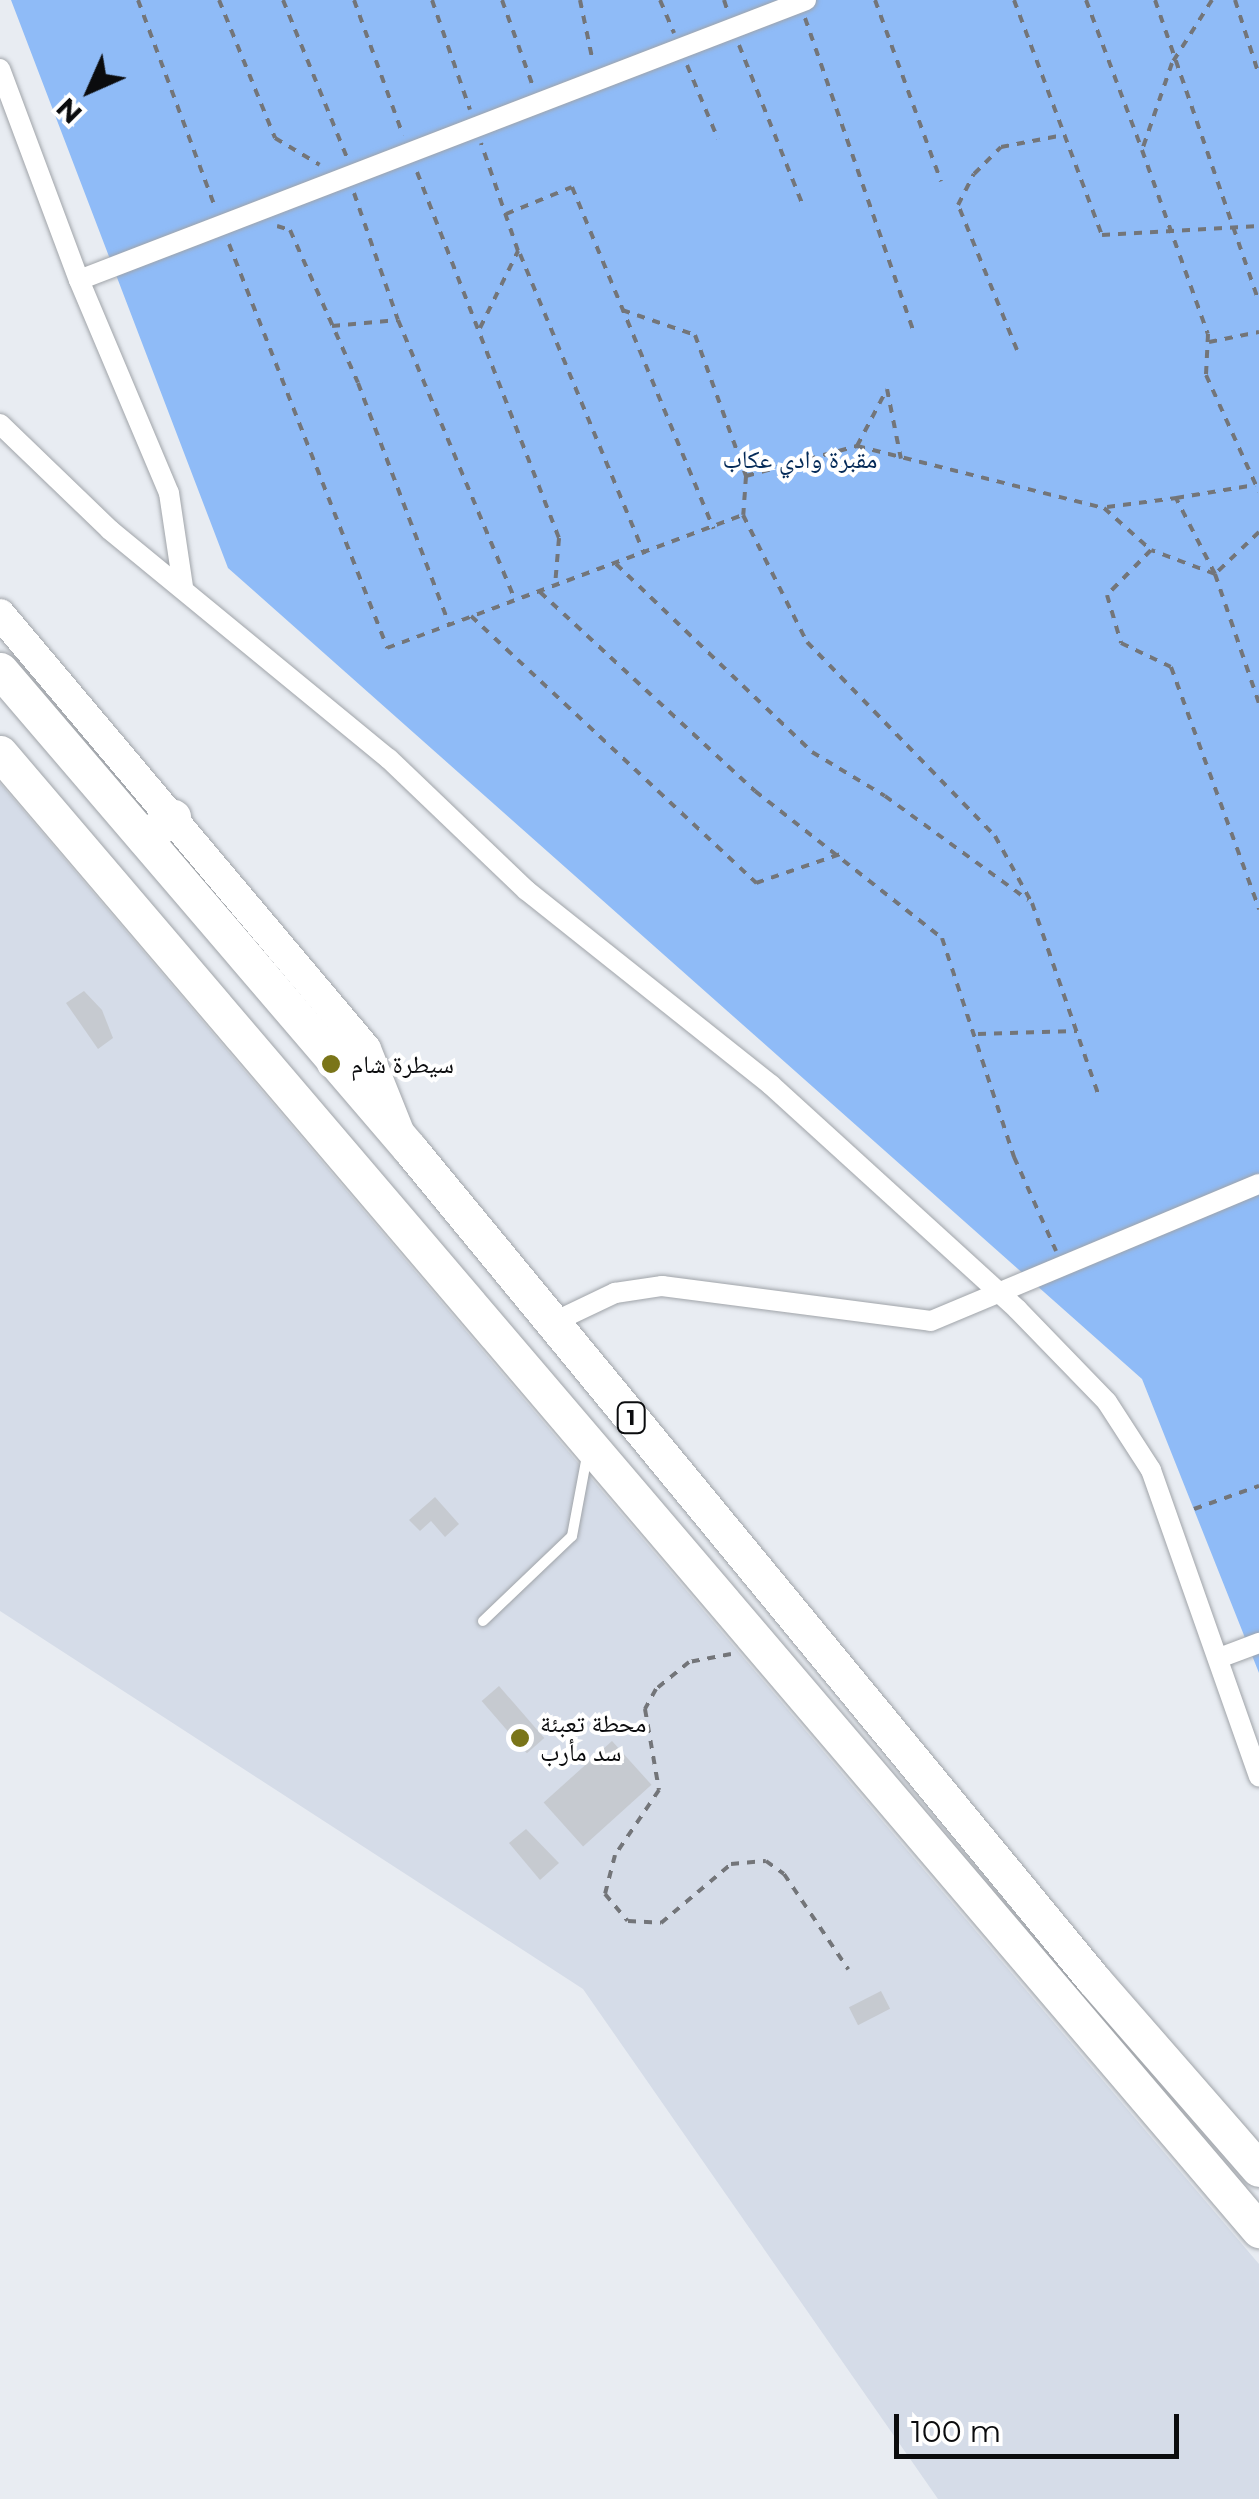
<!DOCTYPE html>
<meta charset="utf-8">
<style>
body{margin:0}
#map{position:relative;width:1259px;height:2499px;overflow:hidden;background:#e8ecf2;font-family:Montserrat,"Noto Naskh Arabic",sans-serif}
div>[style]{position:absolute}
.built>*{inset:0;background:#d5dce8}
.green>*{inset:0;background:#8fbbf7}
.building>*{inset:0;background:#c6cad0;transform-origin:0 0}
.path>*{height:4px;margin-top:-2px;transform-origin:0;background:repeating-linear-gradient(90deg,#737579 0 8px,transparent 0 16px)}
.roads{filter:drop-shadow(0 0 2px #a0a4a9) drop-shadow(0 0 2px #a0a4a9)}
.service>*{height:10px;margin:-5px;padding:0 5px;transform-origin:5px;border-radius:5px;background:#fff}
.minor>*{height:20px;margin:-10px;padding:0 10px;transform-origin:10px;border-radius:10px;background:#fff}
.secondary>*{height:30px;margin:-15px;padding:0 15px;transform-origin:15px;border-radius:15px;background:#fff}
.trunk>*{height:35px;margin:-17.5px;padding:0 17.5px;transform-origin:17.5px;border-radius:17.5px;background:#fff}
.dots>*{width:28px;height:28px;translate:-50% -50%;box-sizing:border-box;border:5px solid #fff;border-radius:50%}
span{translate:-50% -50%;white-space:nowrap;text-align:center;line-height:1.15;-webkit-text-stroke:8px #fff;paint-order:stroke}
.shield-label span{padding:2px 8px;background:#fff;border:2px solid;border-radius:8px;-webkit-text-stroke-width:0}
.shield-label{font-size:22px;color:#0b0c0e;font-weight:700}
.park-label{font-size:25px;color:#042a58}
.poi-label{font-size:25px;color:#0b0c0e}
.left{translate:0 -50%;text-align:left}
.north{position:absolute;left:40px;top:40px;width:100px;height:100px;-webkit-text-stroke:8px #fff;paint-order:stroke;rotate:225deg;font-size:28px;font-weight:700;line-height:40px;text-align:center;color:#0b0c0e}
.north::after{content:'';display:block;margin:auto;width:35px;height:45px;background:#0b0c0e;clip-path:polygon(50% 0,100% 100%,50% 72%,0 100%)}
.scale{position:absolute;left:894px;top:2414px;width:285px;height:45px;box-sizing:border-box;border:5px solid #0b0c0e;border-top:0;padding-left:12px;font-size:30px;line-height:35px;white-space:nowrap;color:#0b0c0e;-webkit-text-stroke:8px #fff;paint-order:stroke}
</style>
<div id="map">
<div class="built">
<i style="clip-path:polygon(0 783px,1259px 2264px,1259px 2499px,938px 2499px,583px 1989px,0 1611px)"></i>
</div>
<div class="green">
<i style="clip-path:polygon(11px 0,1259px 0,1259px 1673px,1142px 1379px,228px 568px)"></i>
</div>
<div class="building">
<i style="clip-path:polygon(84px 991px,102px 1010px,113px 1038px,98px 1049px,66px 1003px)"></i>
<i style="clip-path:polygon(435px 1497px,459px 1524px,445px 1537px,431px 1521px,420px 1531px,409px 1520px)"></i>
<i style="left:499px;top:1686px;width:69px;height:23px;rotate:49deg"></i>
<i style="left:612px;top:1741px;width:59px;height:92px;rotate:48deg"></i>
<i style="clip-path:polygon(526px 1829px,559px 1863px,540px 1880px,509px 1843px)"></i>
<i style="left:881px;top:1991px;width:20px;height:36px;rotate:63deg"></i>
</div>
<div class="path">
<i style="left:138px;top:0;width:221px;rotate:69.6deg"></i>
<i style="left:219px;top:0;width:149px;rotate:67.9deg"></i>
<i style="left:275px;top:138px;width:52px;rotate:31deg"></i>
<i style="left:283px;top:0;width:170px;rotate:67.9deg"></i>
<i style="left:354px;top:0;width:144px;rotate:70.1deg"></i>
<i style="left:432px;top:0;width:116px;rotate:70.9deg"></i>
<i style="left:502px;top:0;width:89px;rotate:70.3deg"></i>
<i style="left:580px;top:0;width:63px;rotate:78.2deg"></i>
<i style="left:660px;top:0;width:36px;rotate:67deg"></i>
<i style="left:724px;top:0;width:13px;rotate:72deg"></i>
<i style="left:875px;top:0;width:193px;rotate:70deg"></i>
<i style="left:1014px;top:0;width:251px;rotate:69.5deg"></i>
<i style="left:1102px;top:235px;width:157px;rotate:-3.3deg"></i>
<i style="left:1086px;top:0;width:160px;rotate:69.5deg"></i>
<i style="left:1155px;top:0;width:319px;rotate:71deg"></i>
<i style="left:1212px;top:0;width:75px;rotate:122.4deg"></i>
<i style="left:1172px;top:63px;width:92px;rotate:109deg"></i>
<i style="left:1142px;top:150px;width:195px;rotate:70.3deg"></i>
<i style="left:1208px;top:334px;width:41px;rotate:92.8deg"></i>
<i style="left:1206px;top:375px;width:128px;rotate:65.6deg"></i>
<i style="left:1235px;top:0;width:79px;rotate:72.3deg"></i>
<i style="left:805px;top:18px;width:330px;rotate:70.9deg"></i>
<i style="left:739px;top:45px;width:175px;rotate:68.3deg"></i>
<i style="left:687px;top:65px;width:80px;rotate:67.3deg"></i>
<i style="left:417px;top:172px;width:393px;rotate:68.8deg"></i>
<i style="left:559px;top:538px;width:48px;rotate:94.8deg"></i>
<i style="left:354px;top:193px;width:134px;rotate:70.9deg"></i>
<i style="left:506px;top:214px;width:71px;rotate:-22.2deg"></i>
<i style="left:572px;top:187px;width:370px;rotate:67.5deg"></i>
<i style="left:277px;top:226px;width:14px;rotate:17deg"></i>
<i style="left:290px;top:230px;width:167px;rotate:66deg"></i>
<i style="left:358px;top:383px;width:258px;rotate:69.3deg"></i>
<i style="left:229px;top:244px;width:434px;rotate:68.6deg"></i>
<i style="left:387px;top:648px;width:380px;rotate:-20.5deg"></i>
<i style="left:520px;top:254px;width:325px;rotate:67.5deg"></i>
<i style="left:622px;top:310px;width:77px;rotate:18.9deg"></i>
<i style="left:695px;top:335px;width:150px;rotate:70.1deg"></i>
<i style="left:746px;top:476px;width:39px;rotate:94deg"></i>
<i style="left:743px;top:515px;width:142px;rotate:63.3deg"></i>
<i style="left:807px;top:642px;width:270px;rotate:45.9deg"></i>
<i style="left:995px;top:836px;width:77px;rotate:61.1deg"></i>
<i style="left:1032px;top:903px;width:207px;rotate:70.9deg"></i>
<i style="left:332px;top:326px;width:66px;rotate:-5.2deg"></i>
<i style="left:398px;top:320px;width:303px;rotate:67.3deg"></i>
<i style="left:480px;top:328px;width:86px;rotate:-63.7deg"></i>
<i style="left:518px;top:251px;width:114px;rotate:-108.9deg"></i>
<i style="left:1209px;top:342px;width:51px;rotate:-11.3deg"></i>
<i style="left:1017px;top:350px;width:157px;rotate:-112.1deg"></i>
<i style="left:958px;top:205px;width:35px;rotate:-63deg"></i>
<i style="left:974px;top:174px;width:38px;rotate:-45deg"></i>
<i style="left:1001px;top:147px;width:64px;rotate:-10.8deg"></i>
<i style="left:857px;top:446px;width:64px;rotate:-62.2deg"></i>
<i style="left:887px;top:389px;width:71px;rotate:78.7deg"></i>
<i style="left:746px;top:476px;width:115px;rotate:-15.1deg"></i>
<i style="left:857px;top:446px;width:255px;rotate:14.1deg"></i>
<i style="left:1104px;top:508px;width:63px;rotate:41.8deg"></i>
<i style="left:1107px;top:507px;width:70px;rotate:-7.4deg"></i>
<i style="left:1259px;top:532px;width:61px;rotate:136.3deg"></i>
<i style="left:1215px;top:574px;width:136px;rotate:71.2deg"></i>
<i style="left:616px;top:564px;width:272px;rotate:43.8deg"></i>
<i style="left:812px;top:752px;width:85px;rotate:31.1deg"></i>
<i style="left:885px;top:796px;width:177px;rotate:36deg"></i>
<i style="left:1215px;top:574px;width:68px;rotate:-159.4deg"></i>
<i style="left:1151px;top:550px;width:63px;rotate:134.4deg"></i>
<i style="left:1107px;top:595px;width:50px;rotate:73.7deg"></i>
<i style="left:1121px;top:643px;width:55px;rotate:25.6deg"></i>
<i style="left:1171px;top:667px;width:258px;rotate:70deg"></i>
<i style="left:1215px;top:574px;width:85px;rotate:-117.2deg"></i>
<i style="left:1176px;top:498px;width:80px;rotate:-9.3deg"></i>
<i style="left:540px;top:592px;width:293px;rotate:42.8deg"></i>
<i style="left:755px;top:791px;width:238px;rotate:38.2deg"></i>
<i style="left:942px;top:938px;width:231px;rotate:71.8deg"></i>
<i style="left:1014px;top:1157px;width:103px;rotate:65.9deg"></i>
<i style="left:471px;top:616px;width:391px;rotate:43.1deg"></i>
<i style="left:756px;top:883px;width:89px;rotate:-19deg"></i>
<i style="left:978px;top:1034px;width:99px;rotate:-1.7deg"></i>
<i style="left:1194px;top:1509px;width:69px;rotate:-19.5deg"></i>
<i style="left:731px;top:1654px;width:43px;rotate:169.2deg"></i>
<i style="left:689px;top:1662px;width:43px;rotate:140.7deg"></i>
<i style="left:656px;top:1689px;width:23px;rotate:119deg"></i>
<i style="left:645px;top:1709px;width:82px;rotate:80.2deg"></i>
<i style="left:659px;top:1790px;width:78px;rotate:124.1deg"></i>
<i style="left:615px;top:1855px;width:40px;rotate:104.4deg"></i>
<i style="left:605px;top:1894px;width:35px;rotate:50deg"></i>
<i style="left:628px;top:1921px;width:33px;rotate:3deg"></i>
<i style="left:661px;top:1923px;width:92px;rotate:-40.1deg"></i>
<i style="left:731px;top:1864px;width:35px;rotate:-5deg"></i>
<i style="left:766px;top:1861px;width:22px;rotate:36deg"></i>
<i style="left:784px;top:1874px;width:115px;rotate:56deg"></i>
</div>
<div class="roads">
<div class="service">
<i style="left:483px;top:1621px;width:123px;rotate:-43.7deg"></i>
<i style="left:572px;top:1536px;width:81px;rotate:-79.4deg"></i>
</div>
<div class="minor">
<i style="left:0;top:69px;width:225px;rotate:69.5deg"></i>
<i style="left:79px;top:280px;width:779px;rotate:-21.06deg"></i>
<i style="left:79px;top:280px;width:231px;rotate:67.1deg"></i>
<i style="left:169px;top:493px;width:95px;rotate:81.5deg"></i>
<i style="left:0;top:424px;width:153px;rotate:43.9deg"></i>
<i style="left:110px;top:530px;width:361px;rotate:39.4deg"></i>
<i style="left:389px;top:759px;width:190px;rotate:43.7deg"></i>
<i style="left:526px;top:890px;width:313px;rotate:38.5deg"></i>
<i style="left:771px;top:1085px;width:333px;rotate:42.3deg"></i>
<i style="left:1017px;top:1309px;width:129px;rotate:45.9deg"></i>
<i style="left:1107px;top:1402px;width:81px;rotate:57.1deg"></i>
<i style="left:1151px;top:1470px;width:325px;rotate:70.6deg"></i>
<i style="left:552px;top:1323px;width:70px;rotate:-25.5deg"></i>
<i style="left:615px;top:1293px;width:48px;rotate:-8.5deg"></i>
<i style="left:662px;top:1286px;width:271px;rotate:7.4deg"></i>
<i style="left:931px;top:1321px;width:355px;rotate:-22.7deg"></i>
<i style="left:1219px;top:1658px;width:43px;rotate:-20.6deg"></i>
</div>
<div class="secondary">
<i style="left:0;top:614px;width:568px;rotate:49.92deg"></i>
<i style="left:366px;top:1049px;width:92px;rotate:68.2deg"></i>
</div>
<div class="trunk">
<i style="left:0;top:670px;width:631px;rotate:49.44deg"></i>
<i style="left:410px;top:1149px;width:1075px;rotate:50.55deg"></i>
<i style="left:1093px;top:1979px;width:252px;rotate:48.9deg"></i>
<i style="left:0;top:753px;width:1941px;rotate:49.56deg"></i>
<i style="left:144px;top:838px;width:36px;rotate:-36deg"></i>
</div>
</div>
<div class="dots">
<i style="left:331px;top:1064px;background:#7a7519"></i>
<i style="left:520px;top:1738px;background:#7a7519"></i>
</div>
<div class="shield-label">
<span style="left:631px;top:1418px">1</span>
</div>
<div class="park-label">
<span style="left:800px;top:459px">مقبرة وادي عكاب</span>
</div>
<div class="poi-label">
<span class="left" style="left:351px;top:1064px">سيطرة شام</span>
<span class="left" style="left:540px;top:1738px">محطة تعبئة<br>سد مأرب</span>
</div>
<div class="north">N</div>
<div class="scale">100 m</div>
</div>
